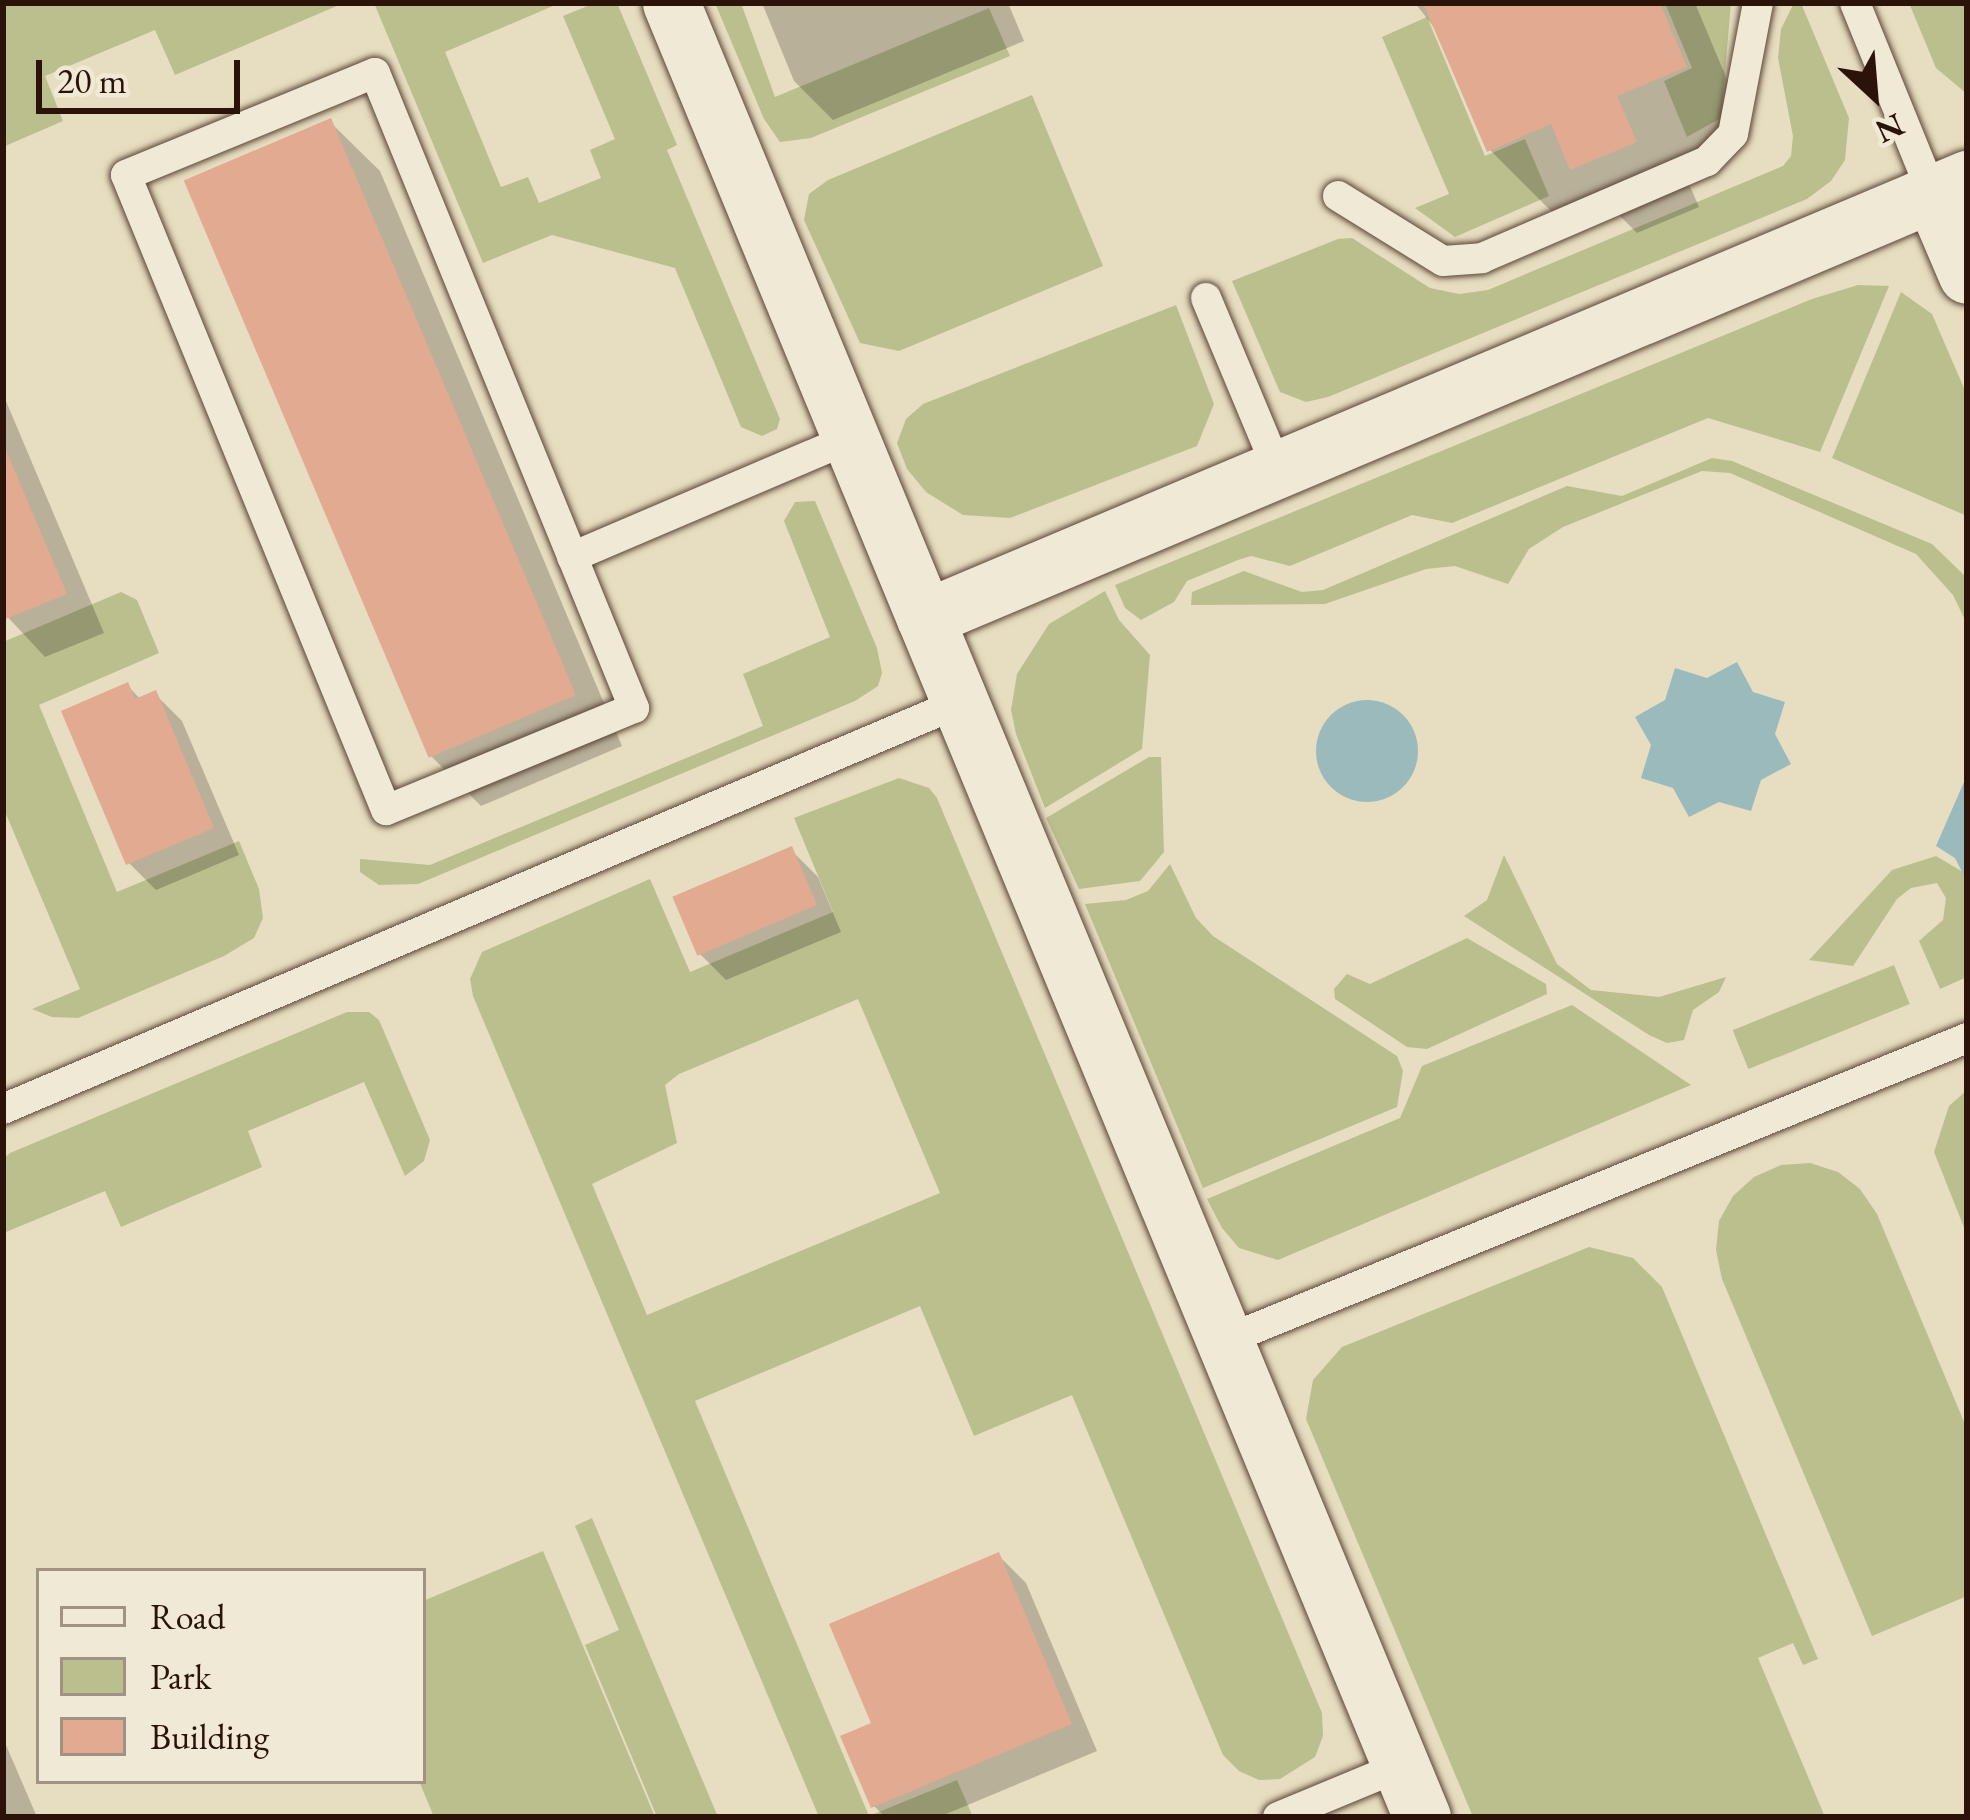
<!DOCTYPE html>
<style>
body{margin:0}
#map{position:relative;width:1970px;height:1820px;overflow:hidden;background:#e7ddc0;font-family:"EB Garamond",serif}
div>[style]{position:absolute}
.green>*{inset:0;background:#bbbf8e;transform-origin:0 0}
.water>*{inset:0;background:#9ababc}
.round{border-radius:50%}
.shadow>*{inset:0;background:#0003}
.building>*{inset:0;background:#e2aa91;transform-origin:0 0}
.roads{filter:drop-shadow(0 0 3px #5b4637) drop-shadow(0 0 3px #5b4637)}
.service>*{height:30px;margin:-15px;padding:0 15px;transform-origin:15px;border-radius:15px;background:#efe9d6}
.minor>*{height:57px;margin:-28.5px;padding:0 28.5px;transform-origin:28.5px;border-radius:28.5px;background:#efe9d6}
span{translate:-50% -50%;white-space:nowrap;text-align:center;line-height:1.15;-webkit-text-stroke:9px #efe9d6;paint-order:stroke}
.frame{position:absolute;inset:0;border:6px solid #2c1309;pointer-events:none}
.legend{position:absolute;left:36px;top:1568px;width:390px;height:216px;box-sizing:border-box;background:#efe9d6;border:3px solid #a19384;margin:0;padding:15px 21px;list-style:none;font-size:36px;color:#2c1309}
.legend li{display:flex;align-items:center;gap:24px;height:60px}
.legend b{width:60px;border:3px solid #a19384}
.north{position:absolute;left:1814px;top:36px;width:120px;height:120px;-webkit-text-stroke:9px #efe9d6;paint-order:stroke;rotate:154deg;font-size:33px;font-weight:700;line-height:48px;text-align:center;color:#2c1309}
.north::after{content:'';display:block;margin:auto;width:42px;height:54px;background:#2c1309;clip-path:polygon(50% 0,100% 100%,50% 72%,0 100%)}
.scale{position:absolute;left:36px;top:60px;width:204px;height:54px;box-sizing:border-box;border:6px solid #2c1309;border-top:0;padding-left:15px;font-size:36px;line-height:42px;white-space:nowrap;color:#2c1309;-webkit-text-stroke:9px #efe9d6;paint-order:stroke}
</style>
<div id="map">
<div class="green">
<i style="clip-path:polygon(3px 3px,179px 4px,344px 3px,175px 75px,155px 30px,45px 76px,63px 121px,3px 147px)"></i>
<i style="clip-path:polygon(374px 3px,560px 3px,445px 52px,501px 187px,528px 177px,539px 203px,601px 178px,590px 150px,615px 139px,563px 16px,595px 3px,617px 3px,677px 145px,667px 150px,780px 419px,777px 429px,762px 436px,741px 427px,675px 268px,552px 235px,483px 263px)"></i>
<i style="clip-path:polygon(715px 3px,741px 3px,775px 97px,989px 8px,1010px 56px,811px 138px,780px 142px,764px 119px)"></i>
<i style="clip-path:polygon(1665px 3px,1731px 3px,1721px 118px,1687px 137px,1664px 81px,1692px 68px)"></i>
<i style="clip-path:polygon(1794px 3px,1801px 3px,1849px 118px,1845px 160px,1831px 181px,1807px 199px,1328px 397px,1306px 402px,1280px 392px,1232px 281px,1338px 239px,1352px 238px,1430px 288px,1459px 294px,1488px 290px,1783px 166px,1791px 156px,1793px 136px,1778px 58px,1781px 29px)"></i>
<i style="clip-path:polygon(1909px 3px,1967px 3px,1967px 94px,1936px 68px)"></i>
<i style="clip-path:polygon(1427px 17px,1485px 156px,1525px 139px,1549px 196px,1455px 237px,1415px 208px,1449px 194px,1382px 37px)"></i>
<i style="clip-path:polygon(1032px 95px,1103px 266px,899px 351px,860px 343px,804px 220px,809px 194px,828px 180px)"></i>
<i style="clip-path:polygon(1858px 285px,1889px 286px,1820px 452px,1708px 418px,1452px 523px,1412px 515px,1290px 566px,1251px 556px,1238px 560px,1187px 581px,1174px 602px,1141px 620px,1125px 608px,1115px 585px,1812px 299px)"></i>
<i style="clip-path:polygon(1901px 292px,1932px 314px,1967px 395px,1967px 516px,1832px 458px)"></i>
<i style="clip-path:polygon(1176px 305px,1214px 404px,1197px 446px,1010px 518px,963px 515px,926px 492px,907px 469px,897px 443px,906px 419px,923px 404px)"></i>
<i style="clip-path:polygon(1712px 458px,1732px 461px,1932px 544px,1967px 578px,1967px 624px,1953px 595px,1916px 554px,1730px 473px,1702px 471px,1563px 527px,1529px 549px,1508px 584px,1455px 566px,1426px 569px,1325px 604px,1191px 605px,1192px 592px,1244px 571px,1302px 592px,1323px 590px,1567px 486px,1622px 496px)"></i>
<i style="clip-path:polygon(815px 501px,877px 648px,882px 673px,878px 686px,855px 701px,418px 884px,379px 885px,360px 872px,360px 859px,430px 865px,763px 726px,743px 674px,830px 637px,784px 521px,795px 502px)"></i>
<i style="clip-path:polygon(1105px 591px,1119px 620px,1150px 655px,1142px 749px,1045px 808px,1016px 734px,1011px 710px,1017px 674px,1049px 624px)"></i>
<i style="clip-path:polygon(121px 592px,137px 600px,159px 653px,39px 705px,117px 892px,239px 841px,259px 889px,263px 918px,254px 938px,224px 956px,78px 1018px,52px 1017px,32px 1009px,80px 989px,3px 807px,3px 642px)"></i>
<i style="clip-path:polygon(1149px 757px,1161px 757px,1164px 852px,1140px 881px,1079px 889px,1046px 818px)"></i>
<i style="clip-path:polygon(evenodd,899px 778px,929px 788px,937px 798px,1322px 1713px,1323px 1736px,1315px 1757px,1280px 1779px,1259px 1780px,1239px 1771px,1223px 1755px,1072px 1395px,974px 1436px,920px 1306px,695px 1401px,869px 1816px,957px 1780px,973px 1817px,819px 1817px,473px 996px,470px 979px,482px 952px,650px 879px,690px 972px,833px 912px,794px 818px,899px 778px,858px 999px,940px 1193px,647px 1315px,592px 1184px,677px 1143px,665px 1085px,679px 1074px,858px 999px)"></i>
<i style="clip-path:polygon(1504px 855px,1557px 964px,1591px 990px,1659px 997px,1726px 977px,1719px 992px,1693px 1010px,1684px 1040px,1667px 1043px,1649px 1035px,1464px 916px,1487px 900px)"></i>
<i style="clip-path:polygon(1936px 856px,1963px 872px,1967px 882px,1967px 977px,1940px 989px,1919px 941px,1943px 920px,1946px 898px,1937px 883px,1911px 888px,1897px 899px,1853px 966px,1809px 960px,1892px 870px)"></i>
<i style="clip-path:polygon(1170px 864px,1196px 918px,1213px 936px,1397px 1056px,1403px 1071px,1397px 1107px,1203px 1188px,1085px 904px,1126px 900px,1148px 891px)"></i>
<i style="clip-path:polygon(1467px 938px,1546px 984px,1547px 994px,1427px 1049px,1407px 1047px,1335px 999px,1334px 989px,1347px 974px,1370px 984px)"></i>
<i style="left:1894px;top:965px;width:42px;height:174px;rotate:68deg"></i>
<i style="clip-path:polygon(1572px 1005px,1691px 1085px,1278px 1260px,1239px 1248px,1222px 1228px,1207px 1199px,1400px 1118px,1422px 1066px)"></i>
<i style="clip-path:polygon(347px 1012px,369px 1012px,379px 1020px,430px 1140px,424px 1161px,405px 1176px,364px 1082px,248px 1131px,262px 1167px,121px 1227px,105px 1191px,6px 1232px,3px 1159px,10px 1153px)"></i>
<i style="clip-path:polygon(1967px 1090px,1967px 1235px,1934px 1152px,1949px 1106px)"></i>
<i style="clip-path:polygon(1810px 1163px,1838px 1172px,1860px 1189px,1877px 1214px,1967px 1429px,1967px 1596px,1872px 1636px,1722px 1279px,1716px 1250px,1719px 1221px,1733px 1196px,1754px 1177px,1781px 1165px)"></i>
<i style="clip-path:polygon(1589px 1247px,1633px 1258px,1662px 1287px,1818px 1659px,1803px 1665px,1793px 1643px,1758px 1658px,1825px 1817px,1473px 1817px,1306px 1419px,1313px 1380px,1342px 1347px)"></i>
<i style="clip-path:polygon(592px 1518px,718px 1817px,657px 1817px,585px 1645px,619px 1630px,575px 1526px)"></i>
<i style="clip-path:polygon(543px 1551px,655px 1817px,434px 1817px,419px 1781px,423px 1601px)"></i>
</div>
<div class="water">
<i style="clip-path:polygon(1737px 662px,1753px 692px,1785px 702px,1775px 734px,1791px 764px,1761px 780px,1751px 811px,1719px 802px,1689px 817px,1673px 788px,1641px 778px,1651px 745px,1635px 717px,1665px 700px,1675px 668px,1707px 678px)"></i>
<i class="round" style="left:1316px;top:700px;width:102px;height:102px"></i>
<i style="clip-path:polygon(1967px 775px,1967px 882px,1955px 858px,1936px 846px)"></i>
</div>
<div class="shadow">
<i style="clip-path:polygon(762px 3px,1008px 3px,1024px 41px,833px 120px,794px 81px)"></i>
<i style="clip-path:polygon(1415px 3px,1695px 3px,1749px 132px,1679px 161px,1699px 207px,1637px 233px,1599px 195px,1554px 214px,1490px 150px,1440px 35px)"></i>
<i style="clip-path:polygon(330px 122px,380px 171px,622px 746px,481px 806px,431px 756px)"></i>
<i style="clip-path:polygon(3px 394px,104px 633px,45px 657px,3px 612px)"></i>
<i style="clip-path:polygon(128px 686px,141px 700px,155px 694px,182px 721px,239px 855px,156px 890px,129px 863px)"></i>
<i style="clip-path:polygon(791px 850px,818px 877px,841px 932px,726px 980px,699px 953px)"></i>
<i style="clip-path:polygon(999px 1556px,1026px 1583px,1097px 1751px,939px 1817px,885px 1817px,874px 1806px,875px 1725px)"></i>
<i style="clip-path:polygon(3px 1738px,37px 1817px,3px 1817px)"></i>
</div>
<div class="building">
<i style="clip-path:polygon(1423px 3px,1660px 3px,1687px 67px,1617px 96px,1637px 142px,1570px 170px,1551px 124px,1487px 152px)"></i>
<i style="left:331px;top:118px;width:627px;height:160px;rotate:67deg"></i>
<i style="clip-path:polygon(3px 443px,67px 594px,3px 620px)"></i>
<i style="clip-path:polygon(128px 682px,135px 699px,156px 690px,214px 828px,126px 865px,61px 711px)"></i>
<i style="left:792px;top:846px;width:64px;height:130px;rotate:67deg"></i>
<i style="clip-path:polygon(999px 1552px,1072px 1724px,871px 1808px,840px 1736px,871px 1723px,829px 1624px)"></i>
</div>
<div class="roads">
<div class="service">
<i style="left:1855px;top:3px;width:205px;rotate:67.9deg"></i>
<i style="left:375px;top:73px;width:686px;rotate:67.81deg"></i>
<i style="left:634px;top:708px;width:268px;rotate:157.6deg"></i>
<i style="left:386px;top:810px;width:686px;rotate:-112.27deg"></i>
<i style="left:126px;top:175px;width:269px;rotate:-22.3deg"></i>
<i style="left:1338px;top:196px;width:123px;rotate:31.8deg"></i>
<i style="left:1443px;top:261px;width:39px;rotate:-4deg"></i>
<i style="left:1482px;top:258px;width:245px;rotate:-23.3deg"></i>
<i style="left:1707px;top:161px;width:37px;rotate:-46deg"></i>
<i style="left:1733px;top:134px;width:133px;rotate:-79.2deg"></i>
<i style="left:1206px;top:298px;width:186px;rotate:67.3deg"></i>
<i style="left:572px;top:557px;width:306px;rotate:-23.1deg"></i>
<i style="left:3px;top:1109px;width:1041px;rotate:-23.02deg"></i>
<i style="left:1226px;top:1340px;width:800px;rotate:-22.17deg"></i>
<i style="left:1278px;top:1817px;width:133px;rotate:-22.5deg"></i>
</div>
<div class="minor">
<i style="left:671px;top:3px;width:665px;rotate:67.56deg"></i>
<i style="left:1932px;top:193px;width:89px;rotate:66.9deg"></i>
<i style="left:1422px;top:1817px;width:1298px;rotate:-112.51deg"></i>
<i style="left:925px;top:618px;width:1131px;rotate:-22.85deg"></i>
</div>
</div>
<div class="frame"></div>
<ul class="legend">
<li><b style="height:15px;background:#efe9d6"></b>Road</li>
<li><b style="height:33px;background:#bbbf8e"></b>Park</li>
<li><b style="height:33px;background:#e2aa91"></b>Building</li>
</ul>
<div class="north">N</div>
<div class="scale">20 m</div>
</div>
